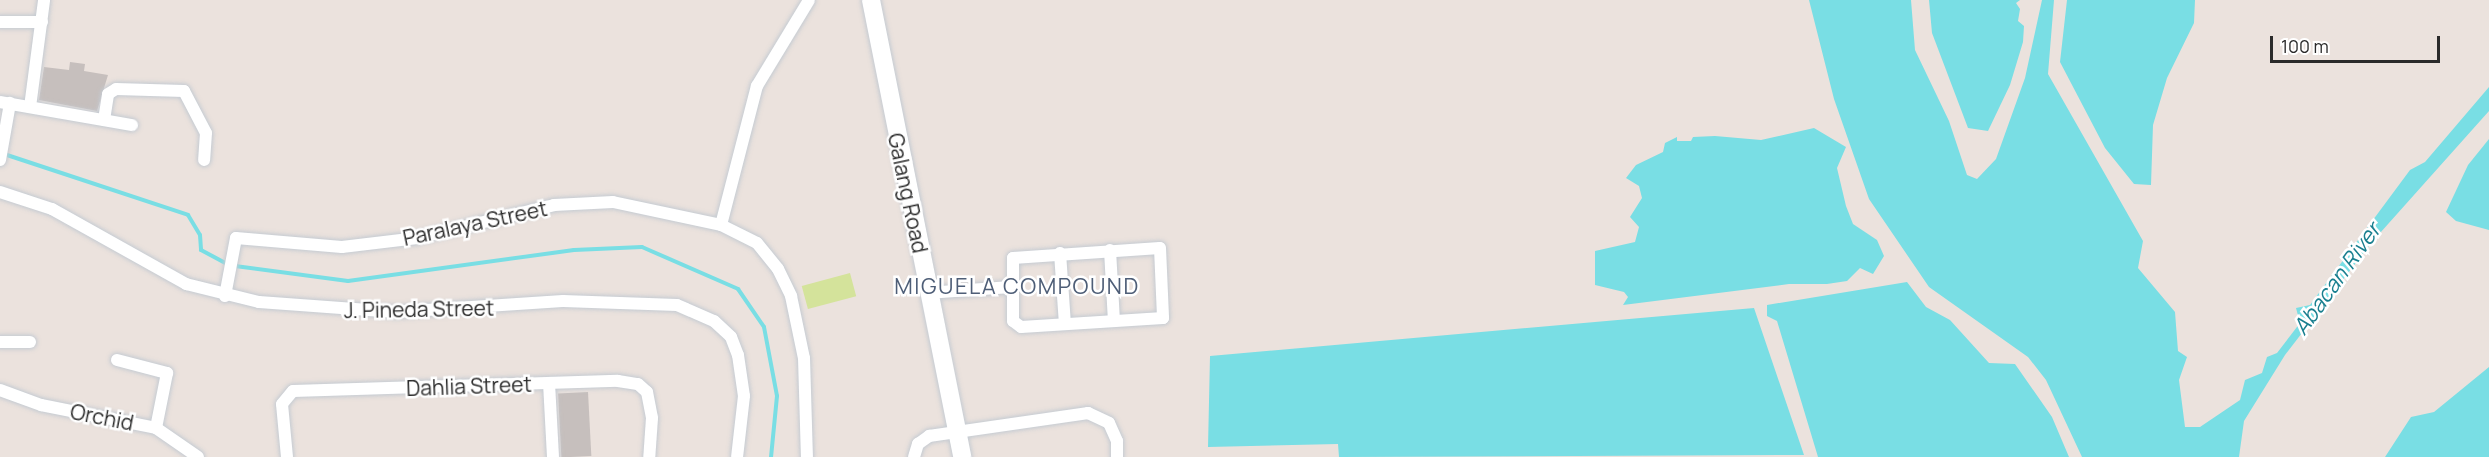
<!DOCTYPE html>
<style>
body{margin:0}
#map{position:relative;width:2489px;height:457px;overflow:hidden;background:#ebe2dd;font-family:Manrope,sans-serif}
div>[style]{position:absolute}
.pitch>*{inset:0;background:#d4e39b;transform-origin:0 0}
.water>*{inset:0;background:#79dee4}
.stream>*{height:4px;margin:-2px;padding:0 2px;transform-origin:2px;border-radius:2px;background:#79dee4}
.building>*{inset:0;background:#c6bfbd;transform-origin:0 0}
.roads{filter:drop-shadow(0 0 2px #c5cbd2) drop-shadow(0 0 2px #c5cbd2)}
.street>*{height:12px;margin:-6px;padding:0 6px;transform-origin:6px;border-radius:6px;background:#fff}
.secondary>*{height:18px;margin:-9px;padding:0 9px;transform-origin:9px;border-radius:9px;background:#fff}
span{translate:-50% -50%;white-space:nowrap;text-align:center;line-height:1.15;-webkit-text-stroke:5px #fff;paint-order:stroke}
.street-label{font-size:21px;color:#2a2a2a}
.water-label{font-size:22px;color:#197f8f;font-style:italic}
.neighbourhood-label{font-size:22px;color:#4e5e77;letter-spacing:1.5px}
.scale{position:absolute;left:2270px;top:36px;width:170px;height:27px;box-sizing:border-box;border:3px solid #2a2a2a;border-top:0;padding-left:8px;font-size:18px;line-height:21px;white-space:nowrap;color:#2a2a2a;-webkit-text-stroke:4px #fff;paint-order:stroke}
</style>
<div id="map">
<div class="pitch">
<i style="left:850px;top:273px;width:24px;height:50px;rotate:75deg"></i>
</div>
<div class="water">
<i style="clip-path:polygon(1809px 0,1911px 0,1915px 50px,1949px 121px,1967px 175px,1977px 179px,1996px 159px,2025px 78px,2042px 0,2054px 0,2048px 74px,2143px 241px,2138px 268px,2175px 312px,2178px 351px,2187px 357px,2179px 380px,2185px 427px,2200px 427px,2240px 400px,2245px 380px,2262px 373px,2267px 357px,2277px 353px,2300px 323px,2296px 308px,2310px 305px,2410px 170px,2425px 162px,2489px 87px,2489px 111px,2372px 242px,2285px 355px,2244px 421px,2239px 457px,2082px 457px,2046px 380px,2028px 357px,1929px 287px,1869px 199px,1834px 99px)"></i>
<i style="clip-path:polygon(1929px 0,2020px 0,2016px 3px,2020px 9px,2018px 21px,2024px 26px,2023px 42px,2010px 85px,1988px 131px,1968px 128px,1932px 33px)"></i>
<i style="clip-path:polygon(2067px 0,2195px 0,2194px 23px,2167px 78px,2153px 125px,2151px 185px,2134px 184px,2105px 148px,2060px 62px)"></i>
<i style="clip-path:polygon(1814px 128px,1846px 147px,1837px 168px,1846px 206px,1853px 224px,1877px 240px,1884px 256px,1873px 274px,1860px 268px,1847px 281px,1827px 284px,1789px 284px,1623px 305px,1628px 297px,1624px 292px,1595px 285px,1595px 251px,1635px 242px,1639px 227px,1630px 217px,1642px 198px,1639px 186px,1626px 178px,1636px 165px,1663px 152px,1665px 143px,1677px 137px,1677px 141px,1691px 141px,1693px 137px,1715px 136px,1761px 140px)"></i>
<i style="clip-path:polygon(2489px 139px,2489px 230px,2456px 221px,2446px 212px,2468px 165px)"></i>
<i style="clip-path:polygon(1907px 282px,1926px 307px,1950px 320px,1989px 363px,2015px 364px,2052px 417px,2069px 457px,1818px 457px,1777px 321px,1767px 316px,1767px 305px)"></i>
<i style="clip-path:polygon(1754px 308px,1804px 455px,1339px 457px,1338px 444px,1208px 447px,1210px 356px)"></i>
<i style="clip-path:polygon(2489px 367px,2489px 457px,2385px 457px,2411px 417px,2434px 412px)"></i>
</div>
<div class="stream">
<i style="left:4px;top:154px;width:194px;rotate:18.3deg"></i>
<i style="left:188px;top:215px;width:23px;rotate:59deg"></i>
<i style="left:200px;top:235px;width:15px;rotate:86deg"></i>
<i style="left:201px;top:250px;width:27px;rotate:28deg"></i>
<i style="left:235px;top:266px;width:114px;rotate:7.6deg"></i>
<i style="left:348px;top:281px;width:228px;rotate:-7.8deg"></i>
<i style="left:574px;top:250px;width:68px;rotate:-2.5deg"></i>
<i style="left:642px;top:247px;width:105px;rotate:23.6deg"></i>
<i style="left:738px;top:289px;width:46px;rotate:55.6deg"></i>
<i style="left:764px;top:327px;width:70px;rotate:79.3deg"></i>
<i style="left:777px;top:396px;width:61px;rotate:95.6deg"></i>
</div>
<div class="building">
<i style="clip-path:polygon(70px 62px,85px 64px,84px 71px,108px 75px,97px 111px,39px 100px,44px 67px,69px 70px)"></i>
<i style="left:588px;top:392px;width:64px;height:30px;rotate:87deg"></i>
</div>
<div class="roads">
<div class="street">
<i style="left:0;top:22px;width:42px"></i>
<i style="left:0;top:102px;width:134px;rotate:9.9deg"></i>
<i style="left:30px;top:107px;width:108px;rotate:-82.5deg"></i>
<i style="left:104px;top:120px;width:26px;rotate:-81deg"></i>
<i style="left:108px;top:94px;width:9px;rotate:-32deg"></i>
<i style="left:116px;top:89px;width:68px;rotate:1.7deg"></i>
<i style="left:184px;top:91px;width:47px;rotate:62.4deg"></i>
<i style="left:206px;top:133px;width:27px;rotate:94deg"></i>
<i style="left:0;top:160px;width:58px;rotate:-80deg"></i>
<i style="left:0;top:192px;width:55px;rotate:18.1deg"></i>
<i style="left:52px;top:209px;width:154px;rotate:29.2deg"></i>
<i style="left:186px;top:284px;width:75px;rotate:13.9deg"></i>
<i style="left:259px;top:302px;width:137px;rotate:4.2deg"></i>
<i style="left:396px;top:312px;width:167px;rotate:-3.8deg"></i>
<i style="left:563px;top:301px;width:114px;rotate:2deg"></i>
<i style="left:677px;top:305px;width:40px;rotate:23.4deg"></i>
<i style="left:714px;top:321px;width:23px;rotate:43deg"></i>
<i style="left:731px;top:337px;width:19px;rotate:69deg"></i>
<i style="left:738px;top:355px;width:41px;rotate:81.7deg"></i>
<i style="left:744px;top:396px;width:61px;rotate:96.5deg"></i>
<i style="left:721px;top:225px;width:144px;rotate:-75.5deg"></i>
<i style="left:757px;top:86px;width:100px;rotate:-58.8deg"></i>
<i style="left:1160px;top:248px;width:70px;rotate:87.5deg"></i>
<i style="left:1163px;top:318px;width:142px;rotate:176.4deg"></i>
<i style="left:1021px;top:327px;width:10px;rotate:-143deg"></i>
<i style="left:1013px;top:321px;width:63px;rotate:-90deg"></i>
<i style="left:1013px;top:258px;width:147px;rotate:-3.9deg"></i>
<i style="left:1110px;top:250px;width:71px;rotate:86.8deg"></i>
<i style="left:1060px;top:253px;width:71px;rotate:86deg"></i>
<i style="left:927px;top:293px;width:84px;rotate:-4.1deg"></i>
<i style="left:225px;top:296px;width:59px;rotate:-79.3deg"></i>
<i style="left:236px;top:238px;width:106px;rotate:4.9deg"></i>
<i style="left:342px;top:247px;width:76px;rotate:-6.8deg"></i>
<i style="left:417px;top:238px;width:141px;rotate:-13.5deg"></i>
<i style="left:554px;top:205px;width:59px;rotate:-2.9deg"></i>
<i style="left:613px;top:202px;width:110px;rotate:12deg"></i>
<i style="left:721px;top:225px;width:40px;rotate:26.6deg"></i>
<i style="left:757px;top:243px;width:33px;rotate:51deg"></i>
<i style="left:778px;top:269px;width:30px;rotate:64deg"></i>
<i style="left:791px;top:296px;width:63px;rotate:78.2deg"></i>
<i style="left:804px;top:358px;width:99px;rotate:88.3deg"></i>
<i style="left:0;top:342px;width:30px"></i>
<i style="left:117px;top:360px;width:52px;rotate:14.6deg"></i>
<i style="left:167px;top:373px;width:56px;rotate:101.3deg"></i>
<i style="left:549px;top:383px;width:74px;rotate:86.9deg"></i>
<i style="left:0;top:390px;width:44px;rotate:20.1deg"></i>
<i style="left:41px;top:405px;width:117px;rotate:11.3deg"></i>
<i style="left:156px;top:428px;width:51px;rotate:34.6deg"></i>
<i style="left:287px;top:457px;width:53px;rotate:-95.4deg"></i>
<i style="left:282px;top:404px;width:17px;rotate:-50deg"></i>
<i style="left:293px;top:391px;width:325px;rotate:-1.8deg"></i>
<i style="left:618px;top:381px;width:20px;rotate:9deg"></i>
<i style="left:638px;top:384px;width:12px;rotate:42deg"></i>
<i style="left:647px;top:392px;width:26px;rotate:79deg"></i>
<i style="left:652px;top:418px;width:39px;rotate:94deg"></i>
<i style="left:914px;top:457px;width:14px;rotate:-73deg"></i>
<i style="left:918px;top:444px;width:14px;rotate:-36deg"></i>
<i style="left:929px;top:436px;width:161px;rotate:-8.2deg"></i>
<i style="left:1088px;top:413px;width:23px;rotate:25deg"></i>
<i style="left:1109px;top:423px;width:20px;rotate:66deg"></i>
<i style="left:1117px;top:441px;width:16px;rotate:90deg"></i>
</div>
<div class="secondary">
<i style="left:871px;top:0;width:466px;rotate:78.7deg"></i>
</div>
</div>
<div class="street-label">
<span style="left:908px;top:193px;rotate:78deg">Galang Road</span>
<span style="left:475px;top:223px;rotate:-12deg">Paralaya Street</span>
<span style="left:419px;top:309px;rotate:-1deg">J. Pineda Street</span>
<span style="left:469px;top:386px;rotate:-2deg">Dahlia Street</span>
<span style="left:102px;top:417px;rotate:11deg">Orchid</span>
</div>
<div class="water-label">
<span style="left:2337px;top:279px;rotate:-54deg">Abacan River</span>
</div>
<div class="neighbourhood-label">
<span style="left:1017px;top:287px">MIGUELA COMPOUND</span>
</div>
<div class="scale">100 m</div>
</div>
